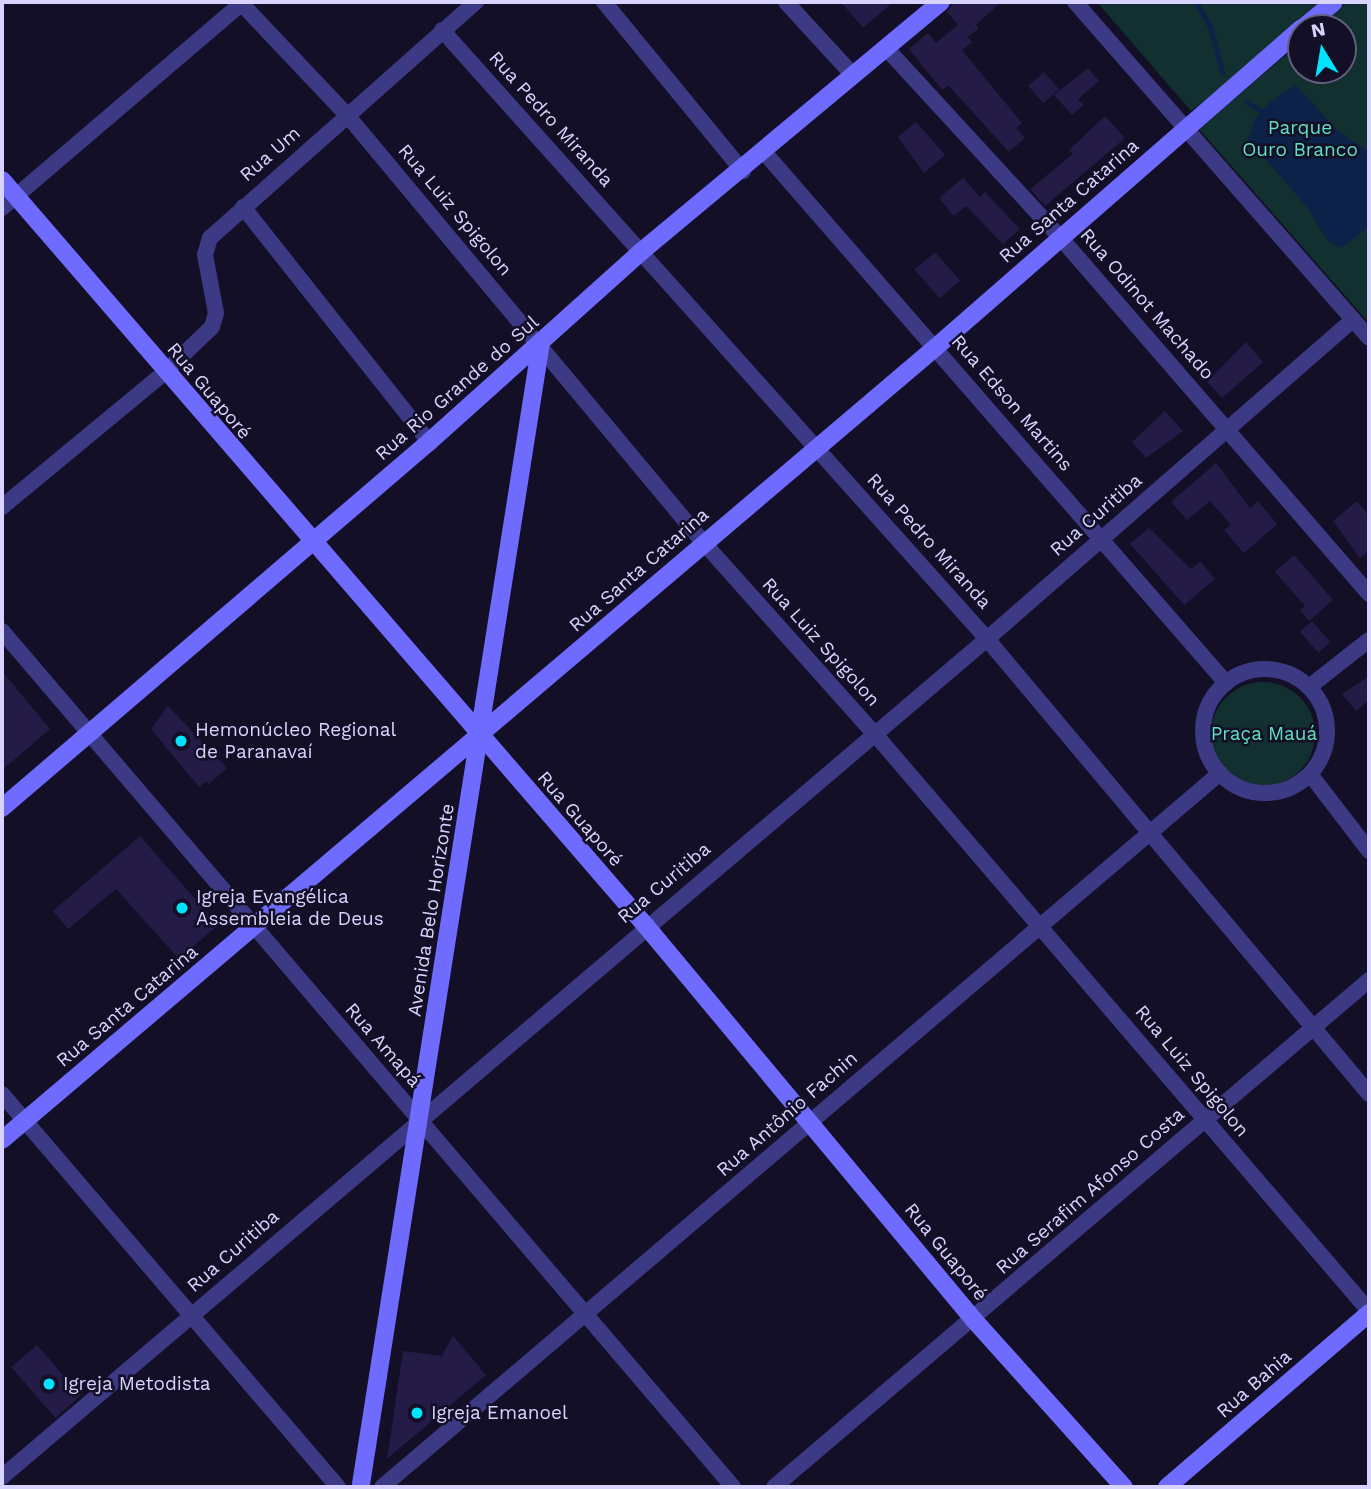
<!DOCTYPE html>
<meta charset="utf-8">
<style>
body{margin:0}
#map{position:relative;width:1371px;height:1489px;overflow:hidden;background:#130f26;font-family:"Work Sans",sans-serif}
div>[style]{position:absolute}
.green>*{inset:0;background:#12302f}
.round{border-radius:50%}
.water>*{inset:0;background:#0c2248}
.stream>*{height:4.5px;margin:-2.25px;padding:0 2.25px;transform-origin:2.25px;border-radius:2.25px;background:#0c2248}
.building>*{inset:0;background:#241b47;transform-origin:0 0}
.street>*{height:16px;margin:-8px;padding:0 8px;transform-origin:8px;border-radius:8px;background:#3d3a85}
.street>.ring{margin:-8px;padding:0;box-sizing:content-box;background:none;border:16px solid #3d3a85;border-radius:50%}
.secondary>*{height:18px;margin:-9px;padding:0 9px;transform-origin:9px;border-radius:9px;background:#6f6bff}
.dots>*{width:19px;height:19px;translate:-50% -50%;box-sizing:border-box;border:4px solid #130f26;border-radius:50%}
span{translate:-50% -50%;white-space:nowrap;text-align:center;line-height:1.15;-webkit-text-stroke:5px #130f26;paint-order:stroke}
.street-label{font-size:19px;color:#d9d4ff}
.park-label{font-size:19px;color:#5fe0c0}
.poi-label{font-size:19px;color:#d9d4ff}
.left{translate:0 -50%;text-align:left}
.frame{position:absolute;inset:0;border:4px solid #d9d4ff;pointer-events:none}
.north{position:absolute;left:1287px;top:14px;width:70px;height:70px;box-sizing:border-box;background:#130f26;border:2px solid #625e7d;border-radius:50%;rotate:349deg;font-size:19px;font-weight:700;line-height:28px;text-align:center;color:#d9d4ff}
.north::after{content:'';display:block;margin:auto;width:24px;height:32px;background:#00e5ff;clip-path:polygon(50% 0,100% 100%,50% 72%,0 100%)}
</style>
<div id="map">
<div class="green">
<i style="clip-path:polygon(1097px 2px,1333px 2px,1191px 111px)"></i>
<i style="clip-path:polygon(1347px 2px,1369px 2px,1369px 323px,1199px 129px,1301px 42px,1301px 70px,1343px 70px,1343px 28px,1317px 28px)"></i>
<i class="round" style="left:1211px;top:682px;width:104px;height:104px"></i>
</div>
<div class="water">
<i style="clip-path:polygon(1296px 85px,1338px 131px,1369px 152px,1369px 227px,1341px 248px,1327px 240px,1307px 207px,1248px 139px,1255px 119px,1271px 101px)"></i>
</div>
<div class="stream">
<i style="left:1196px;top:2px;width:27px;rotate:59deg"></i>
<i style="left:1210px;top:25px;width:50px;rotate:74.8deg"></i>
<i style="left:1247px;top:102px;width:21px;rotate:31deg"></i>
</div>
<div class="building">
<i style="clip-path:polygon(841px 2px,893px 2px,863px 28px)"></i>
<i style="clip-path:polygon(955px 2px,1001px 2px,976px 25px,979px 28px,968px 37px,972px 42px,962px 50px,1022px 123px,1016px 128px,1025px 138px,1009px 152px,948px 85px,942px 90px,909px 49px,928px 33px,936px 43px,958px 25px,947px 12px)"></i>
<i style="clip-path:polygon(1088px 68px,1099px 81px,1078px 99px,1084px 105px,1072px 115px,1054px 95px)"></i>
<i style="left:1044px;top:72px;width:23px;height:21px;rotate:49deg"></i>
<i style="clip-path:polygon(1105px 116px,1125px 138px,1045px 206px,1030px 189px,1073px 154px,1069px 150px)"></i>
<i style="clip-path:polygon(916px 122px,945px 155px,924px 173px,898px 137px)"></i>
<i style="clip-path:polygon(963px 178px,980px 197px,985px 192px,1020px 229px,1003px 244px,966px 206px,954px 216px,939px 198px)"></i>
<i style="left:935px;top:252px;width:38px;height:27px;rotate:49deg"></i>
<i style="clip-path:polygon(1246px 342px,1263px 362px,1222px 398px,1207px 382px)"></i>
<i style="clip-path:polygon(1165px 411px,1183px 431px,1146px 458px,1132px 442px)"></i>
<i style="clip-path:polygon(1216px 463px,1250px 508px,1258px 501px,1277px 524px,1244px 553px,1224px 530px,1231px 525px,1210px 501px,1187px 520px,1171px 502px)"></i>
<i style="clip-path:polygon(1357px 501px,1369px 516px,1369px 550px,1360px 558px,1333px 521px)"></i>
<i style="clip-path:polygon(1149px 528px,1191px 569px,1200px 561px,1215px 579px,1184px 605px,1130px 544px)"></i>
<i style="clip-path:polygon(1294px 555px,1333px 600px,1309px 621px,1300px 610px,1305px 606px,1275px 572px)"></i>
<i style="left:1312px;top:621px;width:28px;height:16px;rotate:49deg"></i>
<i style="clip-path:polygon(2px 671px,50px 729px,2px 770px)"></i>
<i style="clip-path:polygon(1369px 676px,1369px 700px,1356px 711px,1342px 694px)"></i>
<i style="clip-path:polygon(168px 706px,227px 768px,209px 784px,206px 781px,199px 787px,151px 729px)"></i>
<i style="clip-path:polygon(140px 836px,218px 925px,179px 959px,116px 889px,68px 929px,53px 911px)"></i>
<i style="clip-path:polygon(453px 1336px,486px 1375px,387px 1459px,403px 1351px,442px 1356px)"></i>
<i style="left:37px;top:1345px;width:67px;height:34px;rotate:49deg"></i>
</div>
<div class="street">
<i style="left:240px;top:2px;width:156px;rotate:46.6deg"></i>
<i style="left:347px;top:115px;width:556px;rotate:50.18deg"></i>
<i style="left:703px;top:542px;width:256px;rotate:48.2deg"></i>
<i style="left:874px;top:733px;width:761px;rotate:49.42deg"></i>
<i style="left:604px;top:2px;width:219px;rotate:50.6deg"></i>
<i style="left:786px;top:2px;width:99px;rotate:47.5deg"></i>
<i style="left:1075px;top:2px;width:446px;rotate:48.8deg"></i>
<i style="left:442px;top:30px;width:817px;rotate:48.17deg"></i>
<i style="left:987px;top:639px;width:594px;rotate:49.98deg"></i>
<i style="left:886px;top:48px;width:255px;rotate:47.4deg"></i>
<i style="left:1059px;top:236px;width:474px;rotate:49.1deg"></i>
<i style="left:764px;top:152px;width:704px;rotate:48.97deg"></i>
<i style="left:243px;top:207px;width:300px;rotate:51.6deg"></i>
<i style="left:2px;top:208px;width:317px;rotate:-40.5deg"></i>
<i style="left:2px;top:507px;width:212px;rotate:-39.6deg"></i>
<i style="left:165px;top:372px;width:65px;rotate:-43.8deg"></i>
<i style="left:212px;top:327px;width:15px;rotate:-74deg"></i>
<i style="left:216px;top:313px;width:59px;rotate:-100.7deg"></i>
<i style="left:205px;top:255px;width:18px;rotate:-74deg"></i>
<i style="left:210px;top:238px;width:356px;rotate:-41.6deg"></i>
<i style="left:2px;top:631px;width:1126px;rotate:49.5deg"></i>
<i class="ring" style="left:1203px;top:669px;width:108px;height:108px"></i>
<i style="left:1309px;top:687px;width:76px;rotate:-38.1deg"></i>
<i style="left:1310px;top:774px;width:97px;rotate:52.5deg"></i>
<i style="left:2px;top:1094px;width:517px;rotate:49.47deg"></i>
<i style="left:2px;top:1477px;width:1293px;rotate:-40.39deg"></i>
<i style="left:987px;top:639px;width:486px;rotate:-41.1deg"></i>
<i style="left:382px;top:1487px;width:1101px;rotate:-40.43deg"></i>
<i style="left:774px;top:1487px;width:782px;rotate:-40.43deg"></i>
</div>
<div class="secondary">
<i style="left:1303px;top:28px;width:40px;rotate:-40deg"></i>
<i style="left:2px;top:180px;width:986px;rotate:49.2deg"></i>
<i style="left:646px;top:926px;width:513px;rotate:50.22deg"></i>
<i style="left:974px;top:1320px;width:224px;rotate:48.1deg"></i>
<i style="left:2px;top:808px;width:562px;rotate:-40.6deg"></i>
<i style="left:429px;top:442px;width:286px;rotate:-41.9deg"></i>
<i style="left:642px;top:251px;width:389px;rotate:-39.8deg"></i>
<i style="left:2px;top:1140px;width:1225px;rotate:-40.33deg"></i>
<i style="left:936px;top:347px;width:484px;rotate:-41.1deg"></i>
<i style="left:361px;top:1484px;width:1155px;rotate:-81.04deg"></i>
<i style="left:1167px;top:1487px;width:267px;rotate:-40.7deg"></i>
</div>
<div class="dots">
<i style="left:181px;top:741px;background:#00e5ff"></i>
<i style="left:182px;top:908px;background:#00e5ff"></i>
<i style="left:49px;top:1384px;background:#00e5ff"></i>
<i style="left:417px;top:1413px;background:#00e5ff"></i>
</div>
<div class="street-label">
<span style="left:551px;top:119px;rotate:48deg">Rua Pedro Miranda</span>
<span style="left:270px;top:154px;rotate:-41deg">Rua Um</span>
<span style="left:1069px;top:201px;rotate:-41deg">Rua Santa Catarina</span>
<span style="left:455px;top:210px;rotate:50deg">Rua Luiz Spigolon</span>
<span style="left:1147px;top:304px;rotate:49deg">Rua Odinot Machado</span>
<span style="left:457px;top:388px;rotate:-41deg">Rua Rio Grande do Sul</span>
<span style="left:209px;top:391px;rotate:50deg">Rua Guaporé</span>
<span style="left:1012px;top:403px;rotate:49deg">Rua Edson Martins</span>
<span style="left:1096px;top:515px;rotate:-41deg">Rua Curitiba</span>
<span style="left:929px;top:541px;rotate:48deg">Rua Pedro Miranda</span>
<span style="left:639px;top:570px;rotate:-41deg">Rua Santa Catarina</span>
<span style="left:821px;top:642px;rotate:48deg">Rua Luiz Spigolon</span>
<span style="left:580px;top:819px;rotate:49deg">Rua Guaporé</span>
<span style="left:664px;top:883px;rotate:-40deg">Rua Curitiba</span>
<span style="left:431px;top:910px;rotate:-81deg">Avenida Belo Horizonte</span>
<span style="left:127px;top:1006px;rotate:-40deg">Rua Santa Catarina</span>
<span style="left:383px;top:1045px;rotate:49deg">Rua Amapá</span>
<span style="left:1192px;top:1071px;rotate:50deg">Rua Luiz Spigolon</span>
<span style="left:787px;top:1114px;rotate:-41deg">Rua Antônio Fachin</span>
<span style="left:1090px;top:1191px;rotate:-41deg">Rua Serafim Afonso Costa</span>
<span style="left:233px;top:1251px;rotate:-41deg">Rua Curitiba</span>
<span style="left:946px;top:1252px;rotate:51deg">Rua Guaporé</span>
<span style="left:1254px;top:1384px;rotate:-41deg">Rua Bahia</span>
</div>
<div class="park-label">
<span style="left:1300px;top:139px">Parque<br>Ouro Branco</span>
<span style="left:1264px;top:734px">Praça Mauá</span>
</div>
<div class="poi-label">
<span class="left" style="left:195px;top:741px">Hemonúcleo Regional<br>de Paranavaí</span>
<span class="left" style="left:196px;top:908px">Igreja Evangélica<br>Assembleia de Deus</span>
<span class="left" style="left:63px;top:1384px">Igreja Metodista</span>
<span class="left" style="left:431px;top:1413px">Igreja Emanoel</span>
</div>
<div class="frame"></div>
<div class="north">N</div>
</div>
